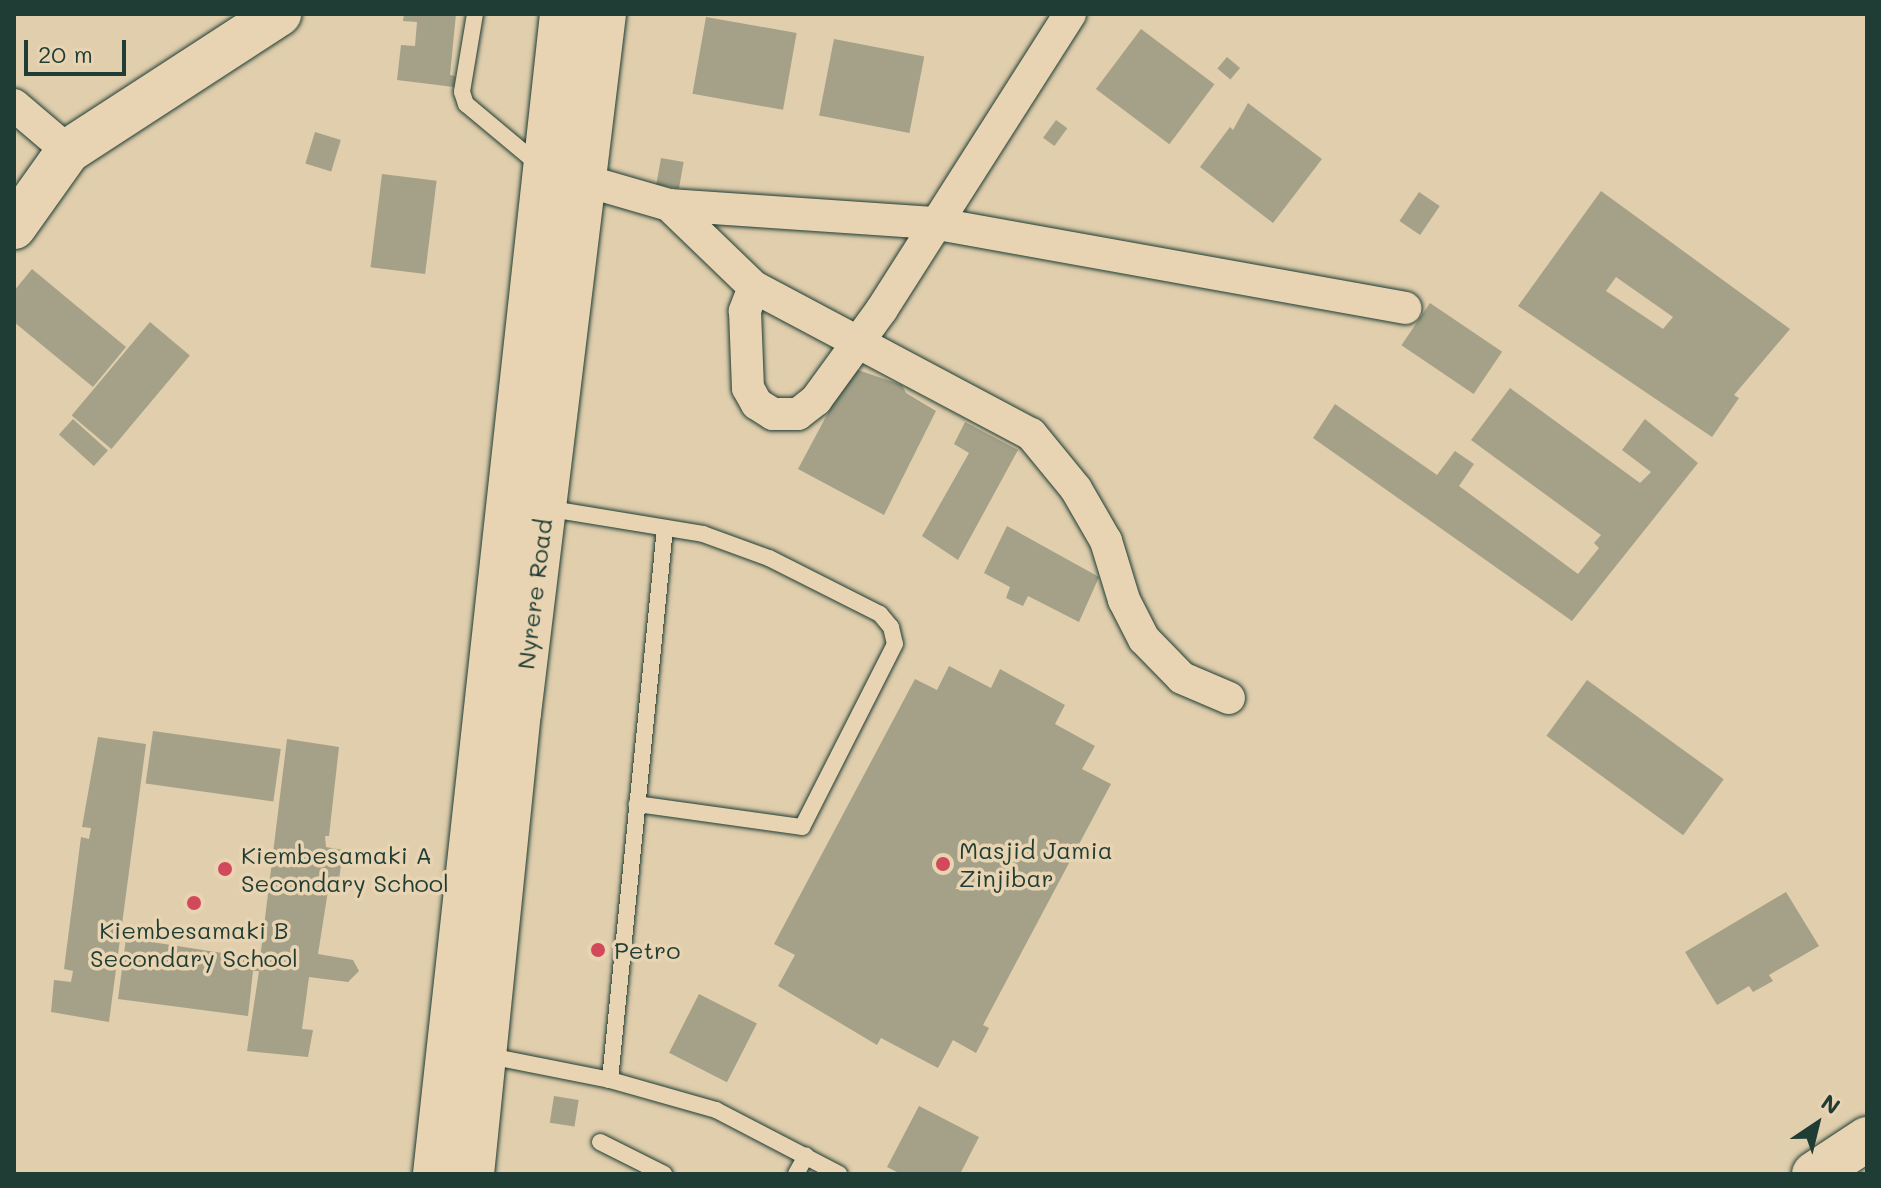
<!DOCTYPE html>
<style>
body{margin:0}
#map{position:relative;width:1881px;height:1188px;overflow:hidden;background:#e0cead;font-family:Mali,sans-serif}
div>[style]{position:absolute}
.building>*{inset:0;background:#a4a188;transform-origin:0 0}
.roads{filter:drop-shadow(0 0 2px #1f3d34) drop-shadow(0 0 2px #1f3d34)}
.lane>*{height:16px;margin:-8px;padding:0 8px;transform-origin:8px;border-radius:8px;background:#e8d4b2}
.street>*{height:32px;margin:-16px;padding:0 16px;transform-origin:16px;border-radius:16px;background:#e8d4b2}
.secondary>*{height:44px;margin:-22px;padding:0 22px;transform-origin:22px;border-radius:22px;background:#e8d4b2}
.primary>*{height:44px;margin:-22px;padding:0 22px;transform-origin:22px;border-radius:22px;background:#e8d4b2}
.dots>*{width:22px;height:22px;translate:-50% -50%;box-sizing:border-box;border:4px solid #e8d4b2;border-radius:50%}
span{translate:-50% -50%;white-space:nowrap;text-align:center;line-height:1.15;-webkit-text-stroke:7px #e8d4b2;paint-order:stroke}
.street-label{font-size:24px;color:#1f3d34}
.poi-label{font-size:24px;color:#1f3d34}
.left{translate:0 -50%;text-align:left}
.frame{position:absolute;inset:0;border:16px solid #1f3d34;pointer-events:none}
.north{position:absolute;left:1777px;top:1084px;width:80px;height:80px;-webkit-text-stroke:6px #e8d4b2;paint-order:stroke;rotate:35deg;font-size:22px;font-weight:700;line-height:32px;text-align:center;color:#1f3d34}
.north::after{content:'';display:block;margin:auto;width:28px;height:36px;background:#1f3d34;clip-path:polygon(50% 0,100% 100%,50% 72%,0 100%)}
.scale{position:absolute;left:24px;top:40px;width:102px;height:36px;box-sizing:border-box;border:4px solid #1f3d34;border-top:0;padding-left:10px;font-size:24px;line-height:28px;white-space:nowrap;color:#1f3d34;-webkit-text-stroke:6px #e8d4b2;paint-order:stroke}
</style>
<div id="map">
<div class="building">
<i style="clip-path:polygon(404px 14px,456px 14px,450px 75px,455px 76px,454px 87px,397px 80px,401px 45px,415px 46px,417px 22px,403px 21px)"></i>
<i style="left:706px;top:17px;width:92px;height:78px;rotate:10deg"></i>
<i style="left:1141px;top:29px;width:92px;height:75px;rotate:37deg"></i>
<i style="left:834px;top:39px;width:92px;height:78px;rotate:11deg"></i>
<i style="left:1227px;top:57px;width:17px;height:15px;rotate:40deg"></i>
<i style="clip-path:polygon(1248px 103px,1322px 159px,1273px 223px,1200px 167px,1230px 127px,1233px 130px)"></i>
<i style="left:1056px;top:120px;width:14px;height:22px;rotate:36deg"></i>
<i style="left:315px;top:132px;width:27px;height:33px;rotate:17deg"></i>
<i style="left:661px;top:158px;width:23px;height:27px;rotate:10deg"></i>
<i style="left:382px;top:174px;width:55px;height:94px;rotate:7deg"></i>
<i style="clip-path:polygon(evenodd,1601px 191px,1790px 329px,1734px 395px,1739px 398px,1712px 437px,1518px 306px,1601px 191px,1616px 277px,1673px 317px,1663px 329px,1606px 291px,1616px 277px)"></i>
<i style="left:1419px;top:192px;width:25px;height:35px;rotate:34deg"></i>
<i style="clip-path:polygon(32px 269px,126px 347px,93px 387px,14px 322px,14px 291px)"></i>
<i style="left:1430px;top:303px;width:87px;height:51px;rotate:34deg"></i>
<i style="left:150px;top:322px;width:52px;height:122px;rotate:40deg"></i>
<i style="clip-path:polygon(852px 368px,902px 385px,906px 393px,936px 411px,884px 515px,798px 469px)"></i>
<i style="clip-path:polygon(1510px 388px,1640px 483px,1651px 472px,1622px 450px,1645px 419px,1698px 463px,1572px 621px,1313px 438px,1335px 404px,1437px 475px,1455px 451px,1474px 464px,1459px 486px,1578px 574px,1599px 548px,1594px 543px,1601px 535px,1471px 440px)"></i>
<i style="left:73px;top:419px;width:47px;height:21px;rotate:42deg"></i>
<i style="clip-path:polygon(965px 422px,1018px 450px,958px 560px,922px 536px,969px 453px,954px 444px)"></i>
<i style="clip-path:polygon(1007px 526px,1099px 577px,1079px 622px,1028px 596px,1023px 606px,1006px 598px,1010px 587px,984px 573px)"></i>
<i style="clip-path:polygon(949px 666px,991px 688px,1000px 669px,1065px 705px,1055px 724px,1095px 746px,1082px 769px,1111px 784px,983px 1025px,989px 1028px,976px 1053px,953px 1040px,938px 1068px,881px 1038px,877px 1045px,778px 986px,795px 955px,774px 944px,915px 679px,937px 690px)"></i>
<i style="left:1587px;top:680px;width:169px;height:69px;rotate:36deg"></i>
<i style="left:153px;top:731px;width:129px;height:53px;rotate:8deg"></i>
<i style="clip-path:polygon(98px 737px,146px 744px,109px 1022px,51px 1012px,54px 980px,71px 982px,73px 971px,64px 969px,81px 837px,89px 839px,91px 828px,82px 827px)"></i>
<i style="clip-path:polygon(287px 739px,339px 747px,329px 836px,325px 836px,326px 847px,343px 850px,339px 880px,330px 878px,318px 954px,353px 960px,359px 971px,348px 982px,309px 977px,302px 1029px,313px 1030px,308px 1057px,247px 1051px,259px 971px,253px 971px,248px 1016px,118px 999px,126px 938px,260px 959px)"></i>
<i style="clip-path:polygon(1786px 892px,1819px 946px,1769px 975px,1773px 981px,1753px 992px,1749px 986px,1717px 1005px,1685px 952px)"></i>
<i style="left:699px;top:994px;width:65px;height:66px;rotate:27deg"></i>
<i style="left:554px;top:1096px;width:25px;height:27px;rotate:9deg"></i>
<i style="clip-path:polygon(919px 1106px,979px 1137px,960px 1174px,901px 1174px,887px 1167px)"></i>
</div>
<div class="roads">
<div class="lane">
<i style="left:475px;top:14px;width:79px;rotate:99.5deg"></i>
<i style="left:462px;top:92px;width:13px;rotate:72deg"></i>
<i style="left:466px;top:104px;width:95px;rotate:39.9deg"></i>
<i style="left:545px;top:508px;width:160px;rotate:9.3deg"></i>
<i style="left:703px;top:534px;width:70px;rotate:20deg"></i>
<i style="left:769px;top:558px;width:124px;rotate:26.8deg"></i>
<i style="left:880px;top:614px;width:17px;rotate:50deg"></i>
<i style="left:891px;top:627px;width:17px;rotate:77deg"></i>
<i style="left:895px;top:644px;width:205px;rotate:116.9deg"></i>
<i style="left:802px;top:827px;width:167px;rotate:-172.1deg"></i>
<i style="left:484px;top:1055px;width:128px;rotate:11.2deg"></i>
<i style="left:610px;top:1080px;width:555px;rotate:-84.31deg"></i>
<i style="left:610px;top:1080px;width:110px;rotate:15.8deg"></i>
<i style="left:716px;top:1110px;width:139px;rotate:27.5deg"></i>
<i style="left:600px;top:1142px;width:72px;rotate:26.6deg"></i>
<i style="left:796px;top:1174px;width:21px;rotate:-61deg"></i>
</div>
<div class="street">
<i style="left:14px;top:105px;width:71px;rotate:40.4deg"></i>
<i style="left:562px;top:174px;width:111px;rotate:16.2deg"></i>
<i style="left:669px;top:205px;width:265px;rotate:3.9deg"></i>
<i style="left:933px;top:223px;width:480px;rotate:10.2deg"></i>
<i style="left:669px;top:205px;width:118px;rotate:44deg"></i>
<i style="left:754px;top:287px;width:314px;rotate:28deg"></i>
<i style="left:1031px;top:434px;width:71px;rotate:50.7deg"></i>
<i style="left:1076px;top:489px;width:60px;rotate:60deg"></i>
<i style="left:1106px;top:541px;width:62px;rotate:73deg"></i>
<i style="left:1124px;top:600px;width:44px;rotate:62.9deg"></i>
<i style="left:1144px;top:639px;width:54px;rotate:45.7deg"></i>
<i style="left:1182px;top:678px;width:51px;rotate:23.1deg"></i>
<i style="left:754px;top:287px;width:26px;rotate:111deg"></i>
<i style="left:745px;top:311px;width:77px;rotate:87.8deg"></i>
<i style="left:748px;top:388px;width:18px;rotate:61deg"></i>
<i style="left:757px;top:404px;width:19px;rotate:32deg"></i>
<i style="left:773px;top:414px;width:25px"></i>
<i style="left:798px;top:414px;width:23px;rotate:-38deg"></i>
<i style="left:816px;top:400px;width:112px;rotate:-54deg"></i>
<i style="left:882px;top:309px;width:350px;rotate:-57.5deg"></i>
</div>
<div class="secondary">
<i style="left:14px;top:227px;width:93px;rotate:-54.6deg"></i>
<i style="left:68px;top:151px;width:252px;rotate:-33deg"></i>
<i style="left:1814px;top:1174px;width:64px;rotate:-33.4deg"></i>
</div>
<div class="primary">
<i style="left:435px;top:1174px;width:1167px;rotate:-83.75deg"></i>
<i style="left:472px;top:1174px;width:463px;rotate:-84.2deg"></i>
<i style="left:519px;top:713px;width:704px;rotate:-83.07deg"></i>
</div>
</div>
<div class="dots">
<i style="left:943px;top:864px;background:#d1495b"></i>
<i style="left:225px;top:869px;background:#d1495b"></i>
<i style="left:194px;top:903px;background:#d1495b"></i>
<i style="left:598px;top:950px;background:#d1495b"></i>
</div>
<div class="street-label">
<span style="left:534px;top:594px;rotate:-83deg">Nyrere Road</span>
</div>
<div class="poi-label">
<span class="left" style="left:959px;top:864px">Masjid Jamia<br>Zinjibar</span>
<span class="left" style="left:241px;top:869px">Kiembesamaki A<br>Secondary School</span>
<span style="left:194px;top:944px">Kiembesamaki B<br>Secondary School</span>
<span class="left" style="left:614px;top:950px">Petro</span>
</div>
<div class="frame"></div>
<div class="north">N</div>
<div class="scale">20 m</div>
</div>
